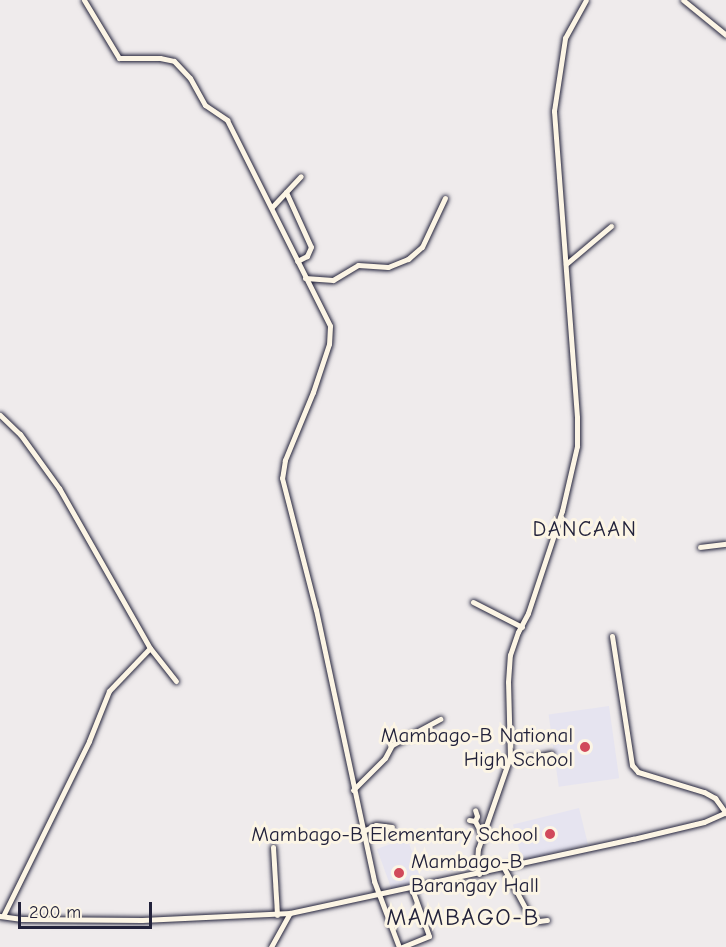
<!DOCTYPE html>
<style>
body{margin:0}
#map{position:relative;width:726px;height:947px;overflow:hidden;background:#efebec;font-family:"Comic Neue",sans-serif}
div>[style]{position:absolute}
.built>*{inset:0;background:#e6e4f0;transform-origin:0 0}
.roads{filter:drop-shadow(0 0 2px #22223b) drop-shadow(0 0 2px #22223b)}
.minor>*{height:5px;margin:-2.5px;padding:0 2.5px;transform-origin:2.5px;border-radius:2.5px;background:#fcf5e5}
.dots>*{width:16px;height:16px;translate:-50% -50%;box-sizing:border-box;border:3px solid #fcf5e5;border-radius:50%}
span{translate:-50% -50%;white-space:nowrap;text-align:center;line-height:1.15;-webkit-text-stroke:6px #fcf5e5;paint-order:stroke}
.poi-label{font-size:21px;color:#22223b}
.right{translate:-100% -50%;text-align:right}
.left{translate:0 -50%;text-align:left}
.neighbourhood-label{font-size:22px;color:#22223b;letter-spacing:1.5px}
.quarter-label{font-size:24px;color:#22223b;letter-spacing:1.5px}
.scale{position:absolute;left:18px;top:902px;width:134px;height:27px;box-sizing:border-box;border:3px solid #22223b;border-top:0;padding-left:8px;font-size:18px;line-height:21px;white-space:nowrap;color:#22223b;-webkit-text-stroke:4px #fcf5e5;paint-order:stroke}
</style>
<div id="map">
<div class="built">
<i style="left:609px;top:706px;width:73px;height:61px;rotate:82deg"></i>
<i style="left:579px;top:808px;width:37px;height:68px;rotate:76deg"></i>
<i style="left:407px;top:838px;width:47px;height:32px;rotate:70deg"></i>
</div>
<div class="roads">
<div class="minor">
<i style="left:84px;top:0;width:68px;rotate:58.9deg"></i>
<i style="left:119px;top:58px;width:41px"></i>
<i style="left:160px;top:58px;width:14px;rotate:12deg"></i>
<i style="left:174px;top:61px;width:23px;rotate:47deg"></i>
<i style="left:190px;top:78px;width:31px;rotate:61deg"></i>
<i style="left:205px;top:105px;width:27px;rotate:34deg"></i>
<i style="left:227px;top:120px;width:230px;rotate:63.4deg"></i>
<i style="left:330px;top:326px;width:18px;rotate:93deg"></i>
<i style="left:329px;top:344px;width:51px;rotate:108.4deg"></i>
<i style="left:313px;top:392px;width:74px;rotate:112.4deg"></i>
<i style="left:285px;top:460px;width:18px;rotate:99deg"></i>
<i style="left:282px;top:478px;width:136px;rotate:75.6deg"></i>
<i style="left:316px;top:610px;width:277px;rotate:77.9deg"></i>
<i style="left:374px;top:881px;width:71px;rotate:69.3deg"></i>
<i style="left:683px;top:0;width:55px;rotate:39.1deg"></i>
<i style="left:286px;top:192px;width:60px;rotate:65.6deg"></i>
<i style="left:311px;top:247px;width:10px;rotate:114deg"></i>
<i style="left:307px;top:256px;width:11px;rotate:153deg"></i>
<i style="left:272px;top:207px;width:42px;rotate:-46.9deg"></i>
<i style="left:566px;top:264px;width:59px;rotate:-40.2deg"></i>
<i style="left:305px;top:278px;width:28px;rotate:4deg"></i>
<i style="left:333px;top:280px;width:29px;rotate:-31deg"></i>
<i style="left:358px;top:265px;width:30px;rotate:4deg"></i>
<i style="left:388px;top:267px;width:22px;rotate:-22deg"></i>
<i style="left:408px;top:259px;width:18px;rotate:-41deg"></i>
<i style="left:422px;top:247px;width:54px;rotate:-64.9deg"></i>
<i style="left:0;top:415px;width:28px;rotate:44deg"></i>
<i style="left:20px;top:434px;width:67px;rotate:54.2deg"></i>
<i style="left:59px;top:488px;width:184px;rotate:60.4deg"></i>
<i style="left:150px;top:648px;width:42px;rotate:51.8deg"></i>
<i style="left:700px;top:547px;width:26px;rotate:-7deg"></i>
<i style="left:473px;top:602px;width:55px;rotate:27deg"></i>
<i style="left:612px;top:636px;width:131px;rotate:81.2deg"></i>
<i style="left:632px;top:765px;width:9px;rotate:49deg"></i>
<i style="left:638px;top:772px;width:69px;rotate:16.9deg"></i>
<i style="left:704px;top:792px;width:13px;rotate:29deg"></i>
<i style="left:715px;top:798px;width:19px;rotate:54deg"></i>
<i style="left:510px;top:757px;width:17px;rotate:7deg"></i>
<i style="left:527px;top:759px;width:25px;rotate:-12deg"></i>
<i style="left:353px;top:790px;width:45px;rotate:-45deg"></i>
<i style="left:385px;top:758px;width:15px;rotate:-62deg"></i>
<i style="left:392px;top:745px;width:55px;rotate:-28.4deg"></i>
<i style="left:469px;top:820px;width:6px;rotate:9deg"></i>
<i style="left:475px;top:821px;width:16px;rotate:63deg"></i>
<i style="left:475px;top:821px;width:5px;rotate:-68deg"></i>
<i style="left:477px;top:816px;width:6px;rotate:-108deg"></i>
<i style="left:363px;top:831px;width:14px;rotate:-25deg"></i>
<i style="left:376px;top:825px;width:16px;rotate:7deg"></i>
<i style="left:273px;top:847px;width:68px;rotate:86.6deg"></i>
<i style="left:504px;top:868px;width:55px;rotate:62deg"></i>
<i style="left:530px;top:917px;width:10px;rotate:24deg"></i>
<i style="left:539px;top:921px;width:8px;rotate:-7deg"></i>
<i style="left:479px;top:874px;width:12px;rotate:-99deg"></i>
<i style="left:477px;top:862px;width:13px;rotate:-86deg"></i>
<i style="left:478px;top:849px;width:97px;rotate:-70.8deg"></i>
<i style="left:510px;top:757px;width:75px;rotate:-91.5deg"></i>
<i style="left:508px;top:682px;width:27px;rotate:-86deg"></i>
<i style="left:510px;top:655px;width:24px;rotate:-71deg"></i>
<i style="left:518px;top:632px;width:21px;rotate:-62deg"></i>
<i style="left:528px;top:613px;width:108px;rotate:-71.6deg"></i>
<i style="left:562px;top:511px;width:67px;rotate:-77deg"></i>
<i style="left:577px;top:446px;width:29px;rotate:-90deg"></i>
<i style="left:577px;top:417px;width:307px;rotate:-94.3deg"></i>
<i style="left:554px;top:111px;width:74px;rotate:-81.4deg"></i>
<i style="left:565px;top:38px;width:43px;rotate:-61.1deg"></i>
<i style="left:0;top:916px;width:22px;rotate:8deg"></i>
<i style="left:22px;top:919px;width:120px;rotate:0.5deg"></i>
<i style="left:142px;top:920px;width:148px;rotate:-2.7deg"></i>
<i style="left:290px;top:913px;width:351px;rotate:-12.2deg"></i>
<i style="left:633px;top:839px;width:73px;rotate:-13.5deg"></i>
<i style="left:704px;top:822px;width:24px;rotate:-24deg"></i>
<i style="left:3px;top:916px;width:195px;rotate:-63.8deg"></i>
<i style="left:89px;top:741px;width:54px;rotate:-68.2deg"></i>
<i style="left:109px;top:691px;width:59px;rotate:-46.4deg"></i>
<i style="left:271px;top:947px;width:39px;rotate:-61deg"></i>
<i style="left:402px;top:947px;width:29px;rotate:-22deg"></i>
<i style="left:429px;top:936px;width:50px;rotate:-109.9deg"></i>
</div>
</div>
<div class="dots">
<i style="left:585px;top:747px;background:#d1495b"></i>
<i style="left:550px;top:834px;background:#d1495b"></i>
<i style="left:399px;top:873px;background:#d1495b"></i>
</div>
<div class="poi-label">
<span class="right" style="left:573px;top:747px">Mambago-B National<br>High School</span>
<span class="right" style="left:538px;top:834px">Mambago-B Elementary School</span>
<span class="left" style="left:411px;top:873px">Mambago-B<br>Barangay Hall</span>
</div>
<div class="neighbourhood-label">
<span style="left:585px;top:530px">DANCAAN</span>
</div>
<div class="quarter-label">
<span style="left:463px;top:918px">MAMBAGO-B</span>
</div>
<div class="scale">200 m</div>
</div>
